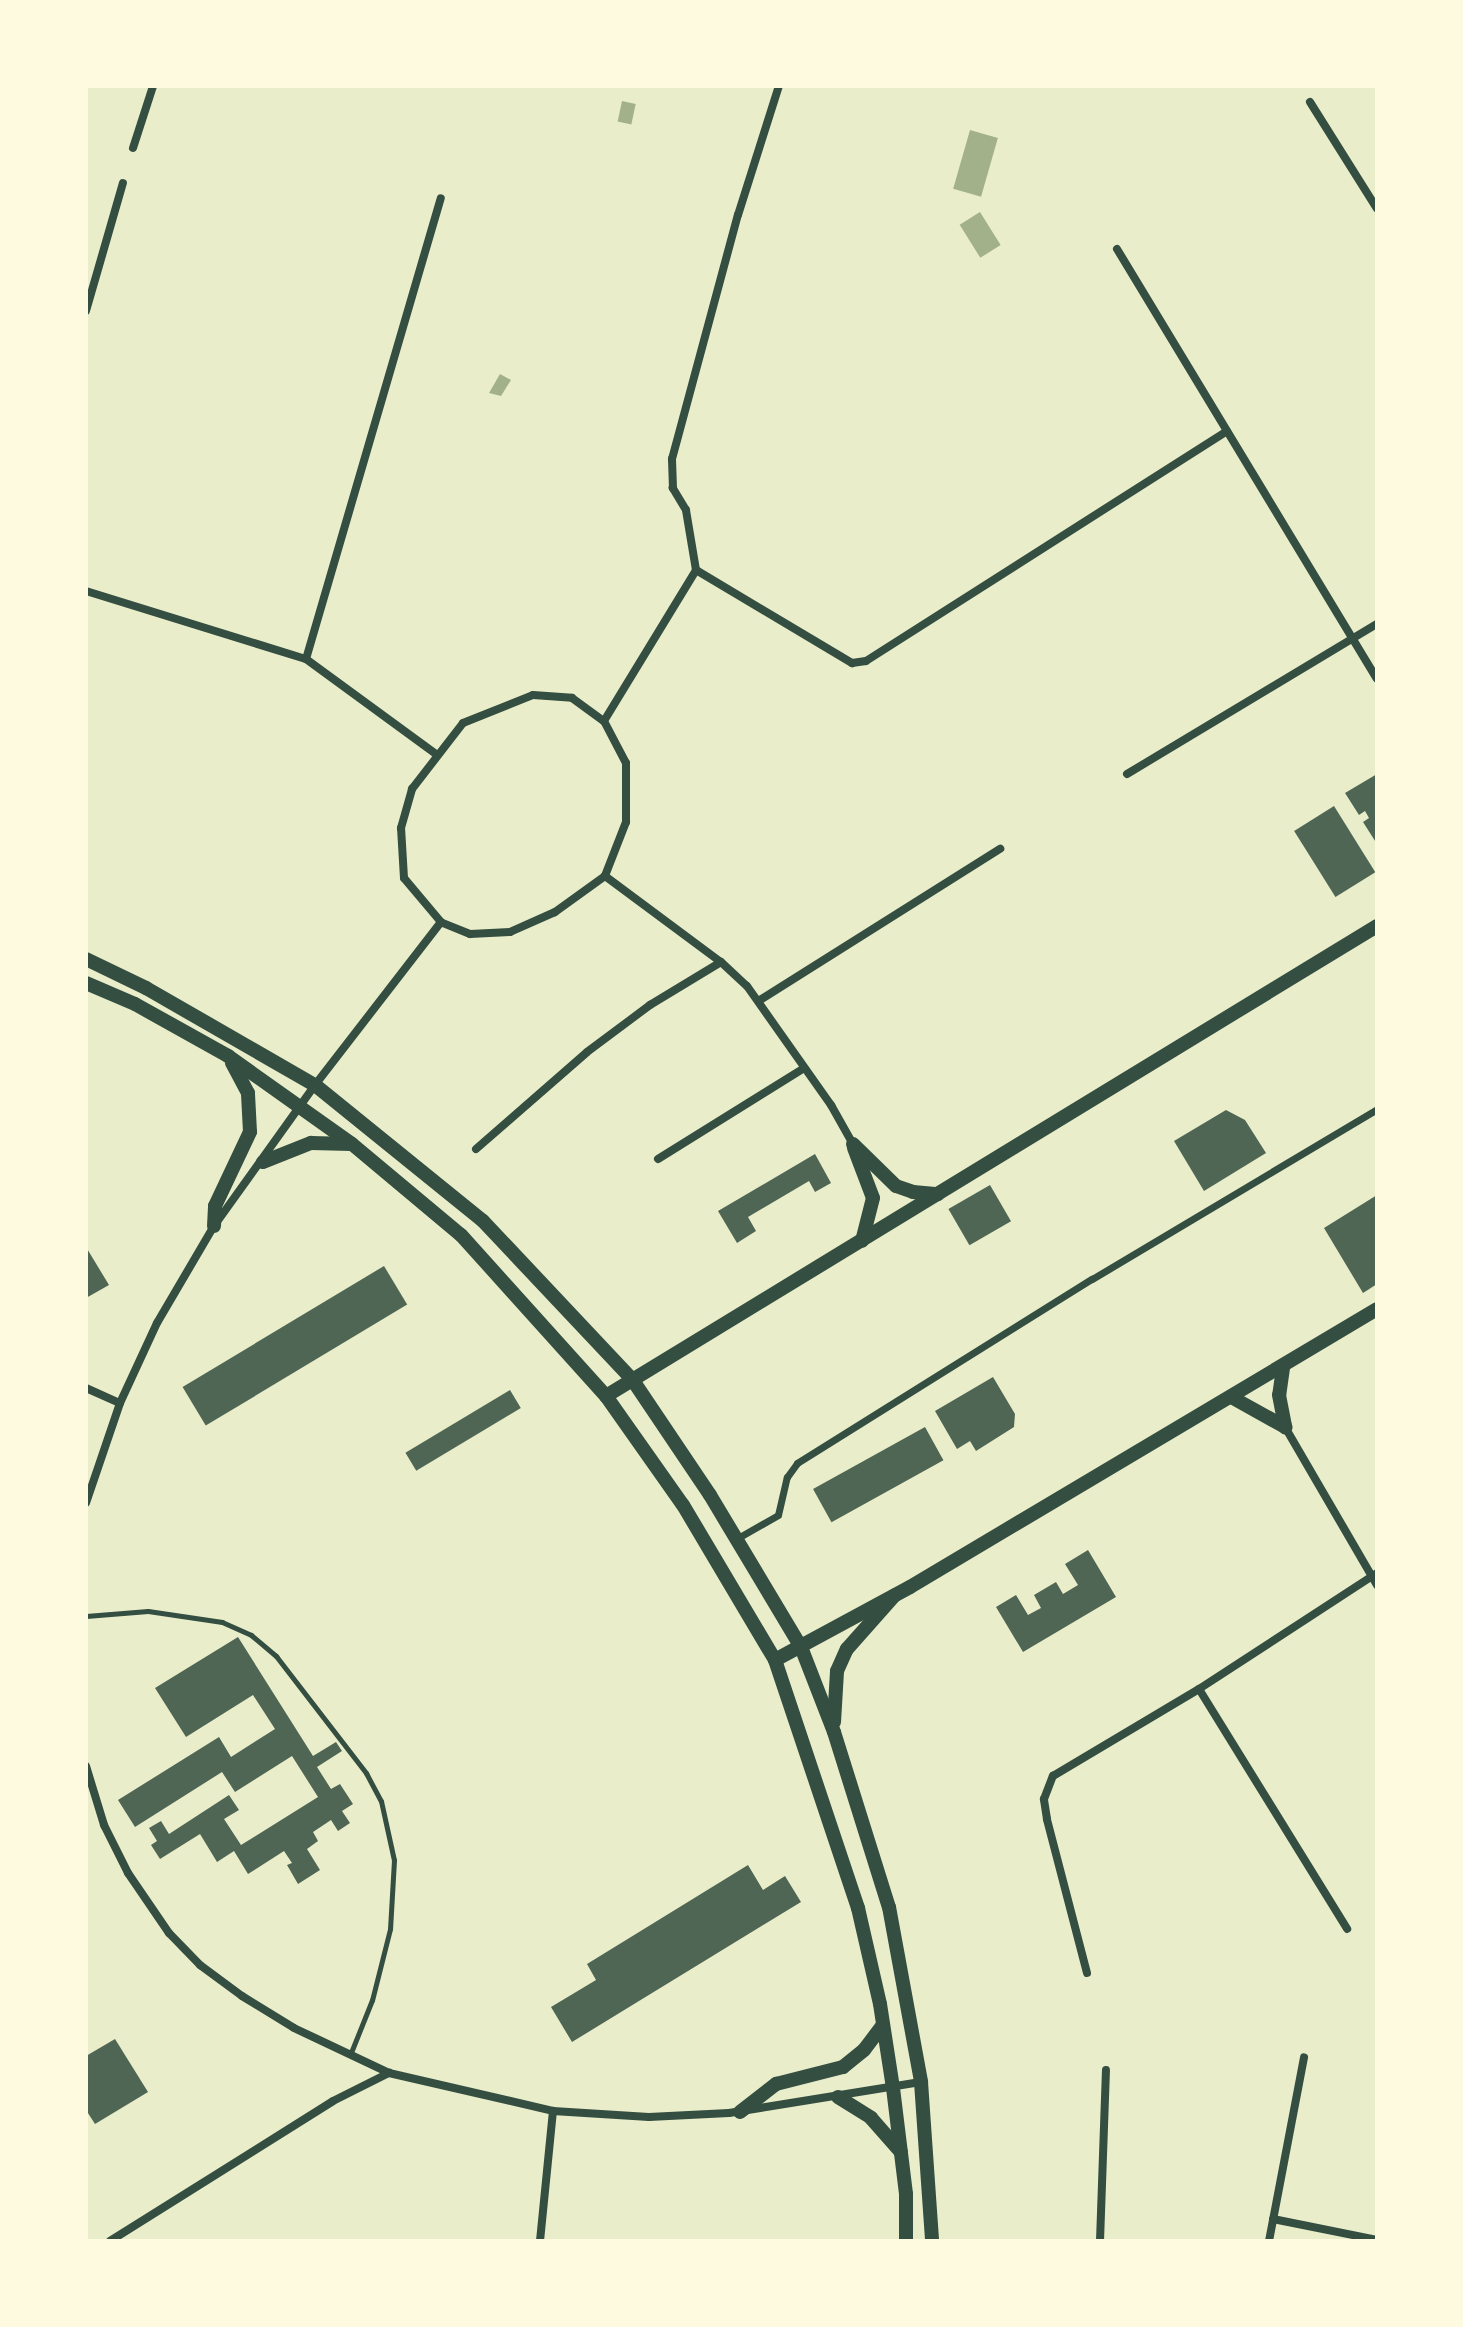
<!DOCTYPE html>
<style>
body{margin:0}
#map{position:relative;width:1463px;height:2327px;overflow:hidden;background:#e9edc9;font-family:"Exo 2",sans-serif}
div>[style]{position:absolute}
.water>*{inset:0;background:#a3b18a;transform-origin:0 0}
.building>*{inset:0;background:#4f6655;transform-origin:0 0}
.service>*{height:5px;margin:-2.5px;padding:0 2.5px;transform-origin:2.5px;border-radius:2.5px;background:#344e41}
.pedestrian>*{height:7px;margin:-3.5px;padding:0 3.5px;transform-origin:3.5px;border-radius:3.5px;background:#344e41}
.minor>*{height:8px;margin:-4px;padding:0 4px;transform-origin:4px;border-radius:4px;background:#344e41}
.secondary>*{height:14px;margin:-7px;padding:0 7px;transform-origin:7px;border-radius:7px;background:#344e41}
.primary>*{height:14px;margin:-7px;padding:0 7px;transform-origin:7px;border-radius:7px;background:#344e41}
span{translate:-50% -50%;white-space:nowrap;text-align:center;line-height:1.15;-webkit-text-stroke:7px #fefae0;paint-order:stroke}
.frame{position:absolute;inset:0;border:88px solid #fefae0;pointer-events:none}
</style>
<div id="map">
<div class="water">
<i style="left:622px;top:101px;width:14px;height:21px;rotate:12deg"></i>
<i style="left:970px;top:130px;width:29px;height:61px;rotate:16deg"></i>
<i style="left:980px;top:212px;width:39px;height:24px;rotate:58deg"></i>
<i style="clip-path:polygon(500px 374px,511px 380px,501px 396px,489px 393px)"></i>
</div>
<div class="building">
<i style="clip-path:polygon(1377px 774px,1377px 844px,1363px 822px,1369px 818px,1365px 811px,1359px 815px,1345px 793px)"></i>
<i style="left:1334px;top:806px;width:78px;height:47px;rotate:58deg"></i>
<i style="clip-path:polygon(1226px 1110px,1245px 1120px,1266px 1153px,1204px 1191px,1174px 1141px)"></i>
<i style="clip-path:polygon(815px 1154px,831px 1183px,815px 1192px,809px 1181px,748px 1217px,756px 1231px,737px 1243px,718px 1211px)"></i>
<i style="left:990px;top:1185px;width:42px;height:48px;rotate:60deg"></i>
<i style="clip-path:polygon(1377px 1195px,1377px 1284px,1363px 1293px,1324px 1228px)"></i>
<i style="clip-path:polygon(86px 1247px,109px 1285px,86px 1298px)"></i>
<i style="left:384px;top:1266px;width:45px;height:235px;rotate:59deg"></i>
<i style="clip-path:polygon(993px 1377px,1015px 1414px,1014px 1427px,976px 1451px,970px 1441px,957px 1449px,935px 1411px)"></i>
<i style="left:510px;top:1390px;width:21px;height:122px;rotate:59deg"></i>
<i style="left:925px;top:1427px;width:38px;height:128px;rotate:61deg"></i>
<i style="clip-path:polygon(1088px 1550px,1116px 1597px,1023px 1652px,996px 1607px,1016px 1595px,1028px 1615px,1041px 1608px,1034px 1595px,1056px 1582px,1063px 1594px,1078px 1585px,1065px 1564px)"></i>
<i style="clip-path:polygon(238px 1637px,313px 1756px,336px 1742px,342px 1751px,317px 1767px,331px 1789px,340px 1784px,353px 1804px,342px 1811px,350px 1823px,338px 1831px,331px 1820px,313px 1832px,318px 1841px,307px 1849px,320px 1870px,298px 1884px,287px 1865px,292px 1863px,284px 1851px,248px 1874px,234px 1851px,217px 1862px,200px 1834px,160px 1859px,151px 1845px,157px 1841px,149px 1828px,161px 1821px,169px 1834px,229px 1795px,239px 1810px,224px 1819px,241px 1845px,318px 1797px,292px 1756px,235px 1792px,222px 1772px,135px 1827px,118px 1800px,219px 1737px,231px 1757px,275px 1729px,253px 1695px,186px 1737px,155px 1688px)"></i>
<i style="clip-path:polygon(748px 1865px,763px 1890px,785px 1876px,801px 1902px,572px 2042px,551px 2007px,596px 1980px,587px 1964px)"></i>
<i style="clip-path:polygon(115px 2039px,148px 2092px,95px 2124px,86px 2110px,86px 2056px)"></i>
</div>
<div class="service">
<i style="left:86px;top:1616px;width:62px;rotate:-4.6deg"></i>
<i style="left:148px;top:1611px;width:75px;rotate:8.5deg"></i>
<i style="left:222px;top:1622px;width:32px;rotate:24deg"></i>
<i style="left:251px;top:1635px;width:33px;rotate:40deg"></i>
<i style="left:276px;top:1656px;width:148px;rotate:52.4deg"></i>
<i style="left:366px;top:1773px;width:32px;rotate:62deg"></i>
<i style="left:381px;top:1801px;width:60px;rotate:77.6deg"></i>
<i style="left:394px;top:1860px;width:69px;rotate:93.3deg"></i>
<i style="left:390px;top:1929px;width:73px;rotate:104.2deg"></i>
<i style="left:372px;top:2000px;width:59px;rotate:111.8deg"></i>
</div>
<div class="pedestrian">
<i style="left:736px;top:1539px;width:48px;rotate:-29.7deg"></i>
<i style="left:778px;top:1515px;width:39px;rotate:-77deg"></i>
<i style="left:787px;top:1477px;width:17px;rotate:-54deg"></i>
<i style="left:797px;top:1463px;width:348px;rotate:-32deg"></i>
<i style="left:1092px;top:1279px;width:332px;rotate:-30.8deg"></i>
</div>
<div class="minor">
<i style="left:1310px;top:102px;width:126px;rotate:57.9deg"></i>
<i style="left:133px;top:148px;width:65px;rotate:-72.1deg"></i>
<i style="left:1117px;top:249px;width:502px;rotate:58.84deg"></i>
<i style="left:86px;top:311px;width:133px;rotate:-73.9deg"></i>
<i style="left:696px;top:570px;width:182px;rotate:30.8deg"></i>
<i style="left:852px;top:663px;width:14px;rotate:-8deg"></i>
<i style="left:866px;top:661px;width:428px;rotate:-32.5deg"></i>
<i style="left:696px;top:570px;width:61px;rotate:-99.5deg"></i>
<i style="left:686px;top:510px;width:26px;rotate:-121deg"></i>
<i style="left:673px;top:488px;width:29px;rotate:-92deg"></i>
<i style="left:672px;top:459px;width:253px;rotate:-74.9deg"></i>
<i style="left:738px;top:215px;width:135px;rotate:-72.4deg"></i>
<i style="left:86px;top:591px;width:230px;rotate:17.2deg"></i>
<i style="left:306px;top:659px;width:161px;rotate:36.2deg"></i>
<i style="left:306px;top:659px;width:480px;rotate:-73.7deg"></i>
<i style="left:533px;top:695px;width:39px;rotate:4deg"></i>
<i style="left:572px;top:698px;width:39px;rotate:36deg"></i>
<i style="left:604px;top:721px;width:47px;rotate:62.4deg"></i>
<i style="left:626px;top:763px;width:59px;rotate:90deg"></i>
<i style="left:626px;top:822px;width:58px;rotate:111.3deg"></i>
<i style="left:605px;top:876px;width:62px;rotate:144.2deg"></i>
<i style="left:555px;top:912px;width:49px;rotate:156deg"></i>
<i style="left:510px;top:932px;width:40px;rotate:177.1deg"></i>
<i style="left:470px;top:934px;width:31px;rotate:-158deg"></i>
<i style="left:441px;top:922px;width:57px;rotate:-130.1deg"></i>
<i style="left:404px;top:878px;width:50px;rotate:-93.4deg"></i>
<i style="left:401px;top:828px;width:41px;rotate:-74.2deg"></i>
<i style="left:412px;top:789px;width:83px;rotate:-52.3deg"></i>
<i style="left:463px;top:723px;width:75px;rotate:-21.8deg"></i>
<i style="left:604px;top:721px;width:177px;rotate:-58.6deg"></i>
<i style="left:1127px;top:774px;width:292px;rotate:-31deg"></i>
<i style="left:605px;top:876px;width:144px;rotate:36.6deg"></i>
<i style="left:721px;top:962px;width:35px;rotate:43deg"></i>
<i style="left:747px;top:986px;width:146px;rotate:54.8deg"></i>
<i style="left:831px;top:1105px;width:45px;rotate:60.6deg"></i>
<i style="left:760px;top:1000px;width:284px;rotate:-32.2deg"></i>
<i style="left:476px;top:1149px;width:147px;rotate:-41.1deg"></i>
<i style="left:587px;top:1052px;width:79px;rotate:-36.7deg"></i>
<i style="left:650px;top:1005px;width:83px;rotate:-31.2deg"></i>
<i style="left:658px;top:1159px;width:172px;rotate:-31.9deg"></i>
<i style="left:86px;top:1388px;width:37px;rotate:24deg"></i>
<i style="left:1285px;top:1427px;width:183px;rotate:59.8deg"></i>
<i style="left:86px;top:1503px;width:106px;rotate:-71.2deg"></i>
<i style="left:120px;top:1403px;width:88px;rotate:-65.2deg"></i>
<i style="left:157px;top:1323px;width:113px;rotate:-59.6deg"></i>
<i style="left:214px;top:1226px;width:173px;rotate:-54.4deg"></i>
<i style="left:315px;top:1085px;width:206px;rotate:-52.3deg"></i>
<i style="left:1199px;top:1689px;width:282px;rotate:58.3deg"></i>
<i style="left:86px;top:1766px;width:62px;rotate:73deg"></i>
<i style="left:104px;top:1825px;width:54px;rotate:63.4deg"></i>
<i style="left:128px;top:1873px;width:73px;rotate:55.7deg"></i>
<i style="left:169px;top:1933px;width:45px;rotate:45.9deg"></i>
<i style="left:200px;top:1965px;width:52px;rotate:36.4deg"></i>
<i style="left:242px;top:1996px;width:61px;rotate:31.6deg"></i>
<i style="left:294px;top:2028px;width:105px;rotate:25.3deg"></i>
<i style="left:389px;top:2073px;width:168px;rotate:13deg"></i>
<i style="left:553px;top:2111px;width:96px;rotate:3.6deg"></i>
<i style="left:649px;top:2117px;width:80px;rotate:-2.9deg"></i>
<i style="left:729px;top:2113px;width:194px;rotate:-9.2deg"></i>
<i style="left:1087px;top:1973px;width:159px;rotate:-104.6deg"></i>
<i style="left:1047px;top:1819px;width:20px;rotate:-99deg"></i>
<i style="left:1044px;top:1799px;width:25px;rotate:-69deg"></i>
<i style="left:1053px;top:1776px;width:170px;rotate:-30.8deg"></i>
<i style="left:1199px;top:1689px;width:212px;rotate:-33.1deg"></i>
<i style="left:1273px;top:2219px;width:106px;rotate:11.4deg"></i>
<i style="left:110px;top:2241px;width:263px;rotate:-32.1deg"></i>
<i style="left:333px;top:2101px;width:63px;rotate:-26.6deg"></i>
<i style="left:540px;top:2241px;width:131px;rotate:-84.3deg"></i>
<i style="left:1100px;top:2241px;width:171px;rotate:-88deg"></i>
<i style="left:1269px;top:2241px;width:187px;rotate:-79.2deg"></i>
</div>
<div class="secondary">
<i style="left:853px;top:1144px;width:60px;rotate:44.3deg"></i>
<i style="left:896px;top:1186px;width:18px;rotate:19deg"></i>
<i style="left:913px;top:1192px;width:25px;rotate:5deg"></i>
<i style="left:854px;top:1148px;width:53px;rotate:69.2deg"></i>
<i style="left:873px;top:1198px;width:44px;rotate:104.3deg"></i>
<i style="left:1283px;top:1368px;width:27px;rotate:98deg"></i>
<i style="left:1279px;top:1395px;width:33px;rotate:79deg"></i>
<i style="left:606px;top:1396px;width:903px;rotate:-31.37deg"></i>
<i style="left:1233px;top:1398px;width:60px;rotate:29.1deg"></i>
<i style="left:775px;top:1660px;width:153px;rotate:-28.4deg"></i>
<i style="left:910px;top:1587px;width:543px;rotate:-30.76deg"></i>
</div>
<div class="primary">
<i style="left:86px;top:959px;width:67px;rotate:25.8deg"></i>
<i style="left:146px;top:988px;width:195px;rotate:29.9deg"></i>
<i style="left:315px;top:1085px;width:216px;rotate:39deg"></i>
<i style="left:483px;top:1221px;width:217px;rotate:46.7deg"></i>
<i style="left:632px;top:1379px;width:140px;rotate:56.1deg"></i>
<i style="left:710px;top:1495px;width:177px;rotate:59.1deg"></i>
<i style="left:801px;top:1647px;width:91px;rotate:68.8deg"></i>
<i style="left:834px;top:1732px;width:183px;rotate:72.6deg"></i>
<i style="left:889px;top:1907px;width:178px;rotate:79.6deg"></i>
<i style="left:921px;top:2082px;width:159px;rotate:86deg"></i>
<i style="left:86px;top:983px;width:53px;rotate:23.2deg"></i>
<i style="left:135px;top:1004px;width:107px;rotate:29.2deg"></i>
<i style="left:228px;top:1056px;width:152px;rotate:35.4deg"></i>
<i style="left:352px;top:1144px;width:142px;rotate:39.9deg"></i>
<i style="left:461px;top:1235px;width:217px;rotate:48deg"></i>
<i style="left:606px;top:1396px;width:133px;rotate:54.8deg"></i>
<i style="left:683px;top:1505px;width:180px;rotate:59.3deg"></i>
<i style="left:775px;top:1660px;width:262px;rotate:71.5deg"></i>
<i style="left:858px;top:1908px;width:98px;rotate:77.1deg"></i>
<i style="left:880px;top:2004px;width:85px;rotate:81.2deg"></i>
<i style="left:893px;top:2088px;width:107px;rotate:83deg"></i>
<i style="left:906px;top:2194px;width:47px;rotate:90deg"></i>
<i style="left:263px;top:1162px;width:52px;rotate:-21.6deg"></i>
<i style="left:311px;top:1143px;width:40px;rotate:1.4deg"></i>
<i style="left:214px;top:1226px;width:20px;rotate:-87deg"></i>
<i style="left:215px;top:1206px;width:82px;rotate:-64.7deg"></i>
<i style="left:250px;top:1132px;width:39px;rotate:-93deg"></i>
<i style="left:248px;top:1093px;width:34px;rotate:-118deg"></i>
<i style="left:834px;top:1722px;width:51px;rotate:-86.6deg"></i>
<i style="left:837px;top:1671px;width:24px;rotate:-66deg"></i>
<i style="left:847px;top:1649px;width:72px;rotate:-48.4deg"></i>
<i style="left:838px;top:2097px;width:39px;rotate:32deg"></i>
<i style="left:871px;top:2118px;width:45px;rotate:48.6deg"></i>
<i style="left:740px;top:2112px;width:46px;rotate:-37.9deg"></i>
<i style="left:776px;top:2084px;width:69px;rotate:-14.2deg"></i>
<i style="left:843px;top:2067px;width:27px;rotate:-39deg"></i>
<i style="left:864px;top:2050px;width:31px;rotate:-53deg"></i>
</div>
<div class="frame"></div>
</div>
